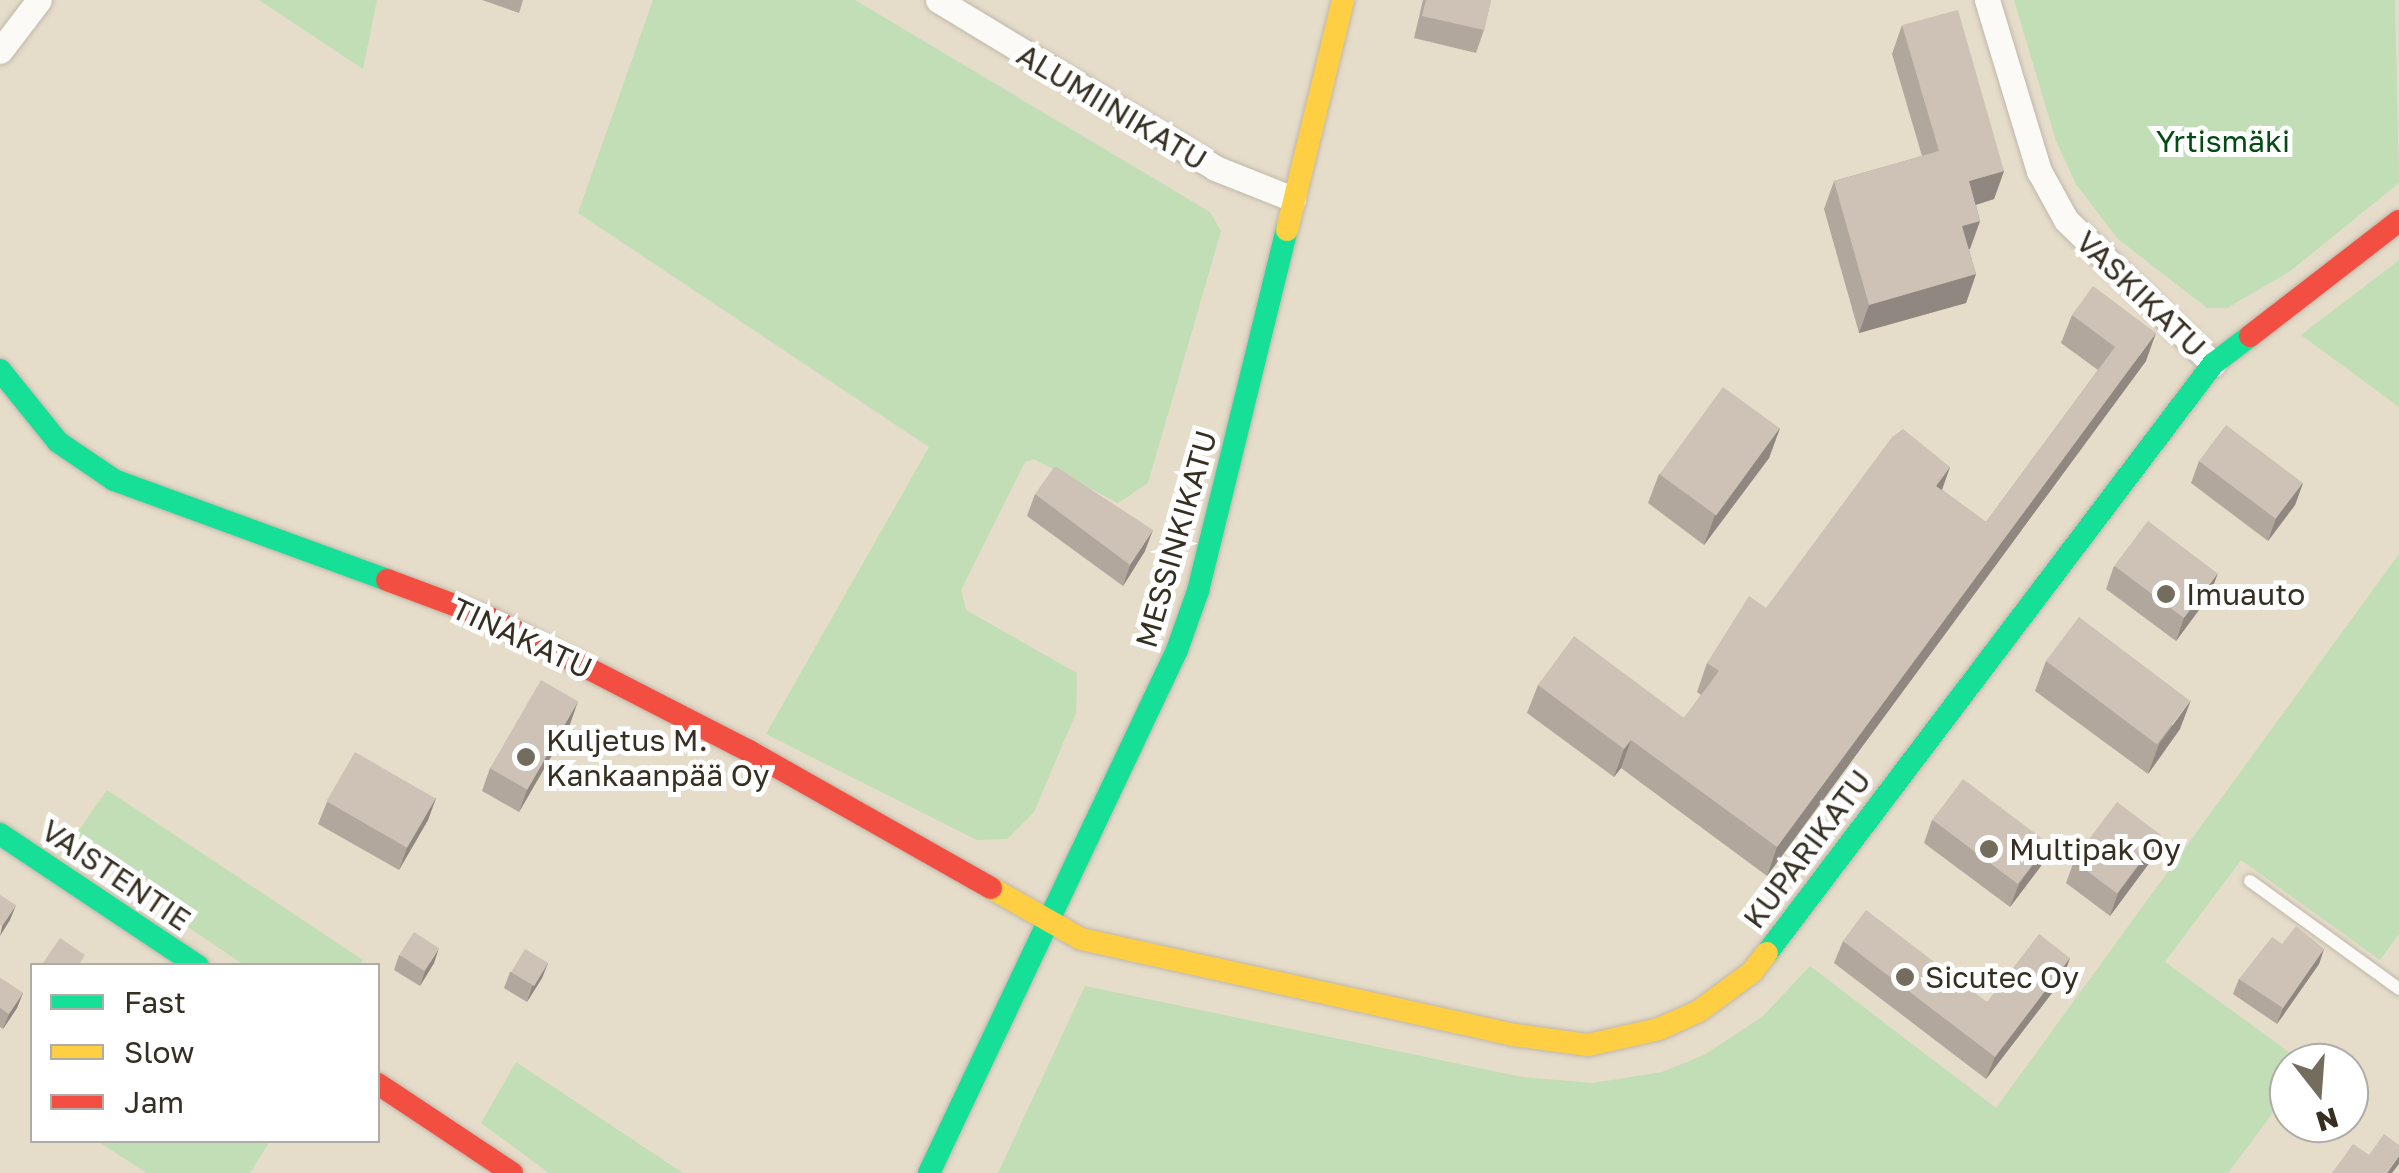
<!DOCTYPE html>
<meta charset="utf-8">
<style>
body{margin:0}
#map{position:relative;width:2399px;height:1173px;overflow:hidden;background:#e6dcca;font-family:"Golos Text",sans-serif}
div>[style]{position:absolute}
.green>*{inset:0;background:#c1deb6}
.roads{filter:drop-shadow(0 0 2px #bfb7a9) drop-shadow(0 0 2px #bfb7a9)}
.lane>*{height:12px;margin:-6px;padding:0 6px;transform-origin:6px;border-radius:6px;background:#fbfaf7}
.street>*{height:25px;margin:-12.5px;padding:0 12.5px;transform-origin:12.5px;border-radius:12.5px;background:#fbfaf7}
.fast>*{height:22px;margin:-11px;padding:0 11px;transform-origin:11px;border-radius:11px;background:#16e098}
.slow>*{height:22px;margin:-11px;padding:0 11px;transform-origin:11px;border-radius:11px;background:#ffcf43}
.jam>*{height:22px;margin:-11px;padding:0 11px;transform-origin:11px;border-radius:11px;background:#f24e42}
.wall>*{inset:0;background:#b1a79d}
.shaded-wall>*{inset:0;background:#908880}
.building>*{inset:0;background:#cec2b7;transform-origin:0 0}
.dots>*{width:28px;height:28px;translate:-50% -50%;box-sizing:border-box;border:5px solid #fff;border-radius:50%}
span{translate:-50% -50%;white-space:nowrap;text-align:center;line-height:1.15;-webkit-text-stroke:10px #fff;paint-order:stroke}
.street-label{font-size:30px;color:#362f22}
.park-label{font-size:30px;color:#044c14}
.poi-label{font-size:30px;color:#362f22}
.left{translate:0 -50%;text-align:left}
.legend{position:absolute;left:30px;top:963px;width:350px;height:180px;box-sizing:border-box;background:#fff;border:2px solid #afaca7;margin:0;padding:12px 18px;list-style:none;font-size:30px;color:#362f22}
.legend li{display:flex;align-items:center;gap:20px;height:50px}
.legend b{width:50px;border:2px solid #afaca7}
.north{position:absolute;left:2269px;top:1043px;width:100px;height:100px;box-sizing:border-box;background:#fff;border:2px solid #afaca7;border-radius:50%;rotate:163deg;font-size:28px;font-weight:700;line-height:40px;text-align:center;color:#362f22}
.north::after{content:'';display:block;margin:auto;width:35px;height:45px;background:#746c5d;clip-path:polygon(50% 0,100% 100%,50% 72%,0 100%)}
</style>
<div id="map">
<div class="green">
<i style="clip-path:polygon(259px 0,377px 0,363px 69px)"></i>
<i style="clip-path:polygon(653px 0,855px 0,1210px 212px,1221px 231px,1148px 483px,1118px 503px,1034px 459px,1025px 462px,961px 590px,966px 610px,1077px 673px,1076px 713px,1034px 812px,1007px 839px,977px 840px,766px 734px,929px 447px,578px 213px)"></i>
<i style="clip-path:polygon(2014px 0,2395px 0,2399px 183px,2289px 272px,2227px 308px,2207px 308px,2118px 239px,2076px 184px,2056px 141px)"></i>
<i style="clip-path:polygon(2399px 260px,2399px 407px,2301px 335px)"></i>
<i style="clip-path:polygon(2399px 554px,2399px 934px,2380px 960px,2241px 860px,2165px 962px,2304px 1063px,2289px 1063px,2289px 1091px,2228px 1173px,998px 1173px,1085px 986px,1522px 1077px,1593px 1083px,1662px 1072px,1704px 1055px,1762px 1017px,1810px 966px,1996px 1108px)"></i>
<i style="clip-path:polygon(107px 790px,363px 960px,359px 965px,244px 965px,68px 846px)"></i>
<i style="clip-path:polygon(516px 1062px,683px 1173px,549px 1173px,481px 1123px)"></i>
<i style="clip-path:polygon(97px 1141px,270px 1141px,250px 1173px,147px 1173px)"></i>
</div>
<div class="roads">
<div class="lane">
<i style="left:2250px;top:881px;width:184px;rotate:35.9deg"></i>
</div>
<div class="street">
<i style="left:938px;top:0;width:324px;rotate:31.2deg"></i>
<i style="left:1215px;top:168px;width:84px;rotate:21.7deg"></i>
<i style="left:1987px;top:0;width:179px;rotate:73.1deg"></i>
<i style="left:2039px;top:171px;width:56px;rotate:61.1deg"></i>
<i style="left:2066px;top:220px;width:206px;rotate:44.4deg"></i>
<i style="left:0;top:51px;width:64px;rotate:-52.6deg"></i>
</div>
<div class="fast">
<i style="left:0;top:370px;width:92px;rotate:51.1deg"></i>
<i style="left:58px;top:442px;width:68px;rotate:34.2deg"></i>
<i style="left:114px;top:480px;width:291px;rotate:20.1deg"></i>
<i style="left:0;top:834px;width:238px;rotate:33.7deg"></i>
<i style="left:1767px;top:953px;width:739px;rotate:-52.87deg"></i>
<i style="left:2213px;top:364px;width:46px;rotate:-37.1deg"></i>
<i style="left:929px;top:1173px;width:579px;rotate:-64.63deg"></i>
<i style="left:1177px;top:650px;width:63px;rotate:-70.4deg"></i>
<i style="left:1198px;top:591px;width:372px;rotate:-76.2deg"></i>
</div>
<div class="slow">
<i style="left:1287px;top:230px;width:237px;rotate:-76.3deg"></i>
<i style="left:991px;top:888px;width:103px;rotate:29.5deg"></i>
<i style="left:1081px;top:939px;width:444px;rotate:12.5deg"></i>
<i style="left:1515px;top:1035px;width:74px;rotate:7.8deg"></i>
<i style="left:1588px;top:1045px;width:73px;rotate:-12.7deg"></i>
<i style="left:1659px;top:1029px;width:44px;rotate:-24.2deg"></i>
<i style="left:1699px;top:1011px;width:66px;rotate:-36.3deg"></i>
<i style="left:1752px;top:972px;width:24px;rotate:-52deg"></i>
</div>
<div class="jam">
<i style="left:2250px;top:336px;width:188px;rotate:-37.7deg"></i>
<i style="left:387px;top:580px;width:112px;rotate:20.4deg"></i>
<i style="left:492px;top:619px;width:289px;rotate:27.2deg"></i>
<i style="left:749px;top:751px;width:278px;rotate:29.5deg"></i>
<i style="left:378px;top:1084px;width:161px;rotate:33.6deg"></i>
</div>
</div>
<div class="wall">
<i style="clip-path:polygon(482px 0,523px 0,519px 13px)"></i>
<i style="clip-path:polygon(1423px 0,1491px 0,1484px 30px,1476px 53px,1414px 38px)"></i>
<i style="clip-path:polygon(1902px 25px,2004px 171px,1994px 199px,1976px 205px,1980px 221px,1969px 250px,1976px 274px,1966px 303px,1859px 333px,1824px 209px,1834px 181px,1922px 156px,1892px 54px)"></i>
<i style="clip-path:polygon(2072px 315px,2146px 361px,1767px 876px,1621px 768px,1614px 777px,1527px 713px,1538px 685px,1684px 718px,1701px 695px,1697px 692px,1707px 663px,1766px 608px,1950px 467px,1942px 490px,1986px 522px,2098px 370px,2061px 343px)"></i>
<i style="clip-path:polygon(1780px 428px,1769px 458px,1704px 545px,1648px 503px,1659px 474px)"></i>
<i style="clip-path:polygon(2199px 461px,2303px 483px,2295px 505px,2268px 541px,2191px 483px)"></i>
<i style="clip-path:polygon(1035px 494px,1145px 551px,1123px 586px,1027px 516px)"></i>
<i style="clip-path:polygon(2114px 566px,2210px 595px,2176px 641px,2106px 589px)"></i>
<i style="clip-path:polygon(2046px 661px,2180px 729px,2148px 774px,2035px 691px)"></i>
<i style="clip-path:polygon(578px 701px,570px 724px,519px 812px,482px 791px,490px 768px)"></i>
<i style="clip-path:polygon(436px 798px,428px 820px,399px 870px,318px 824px,327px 802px)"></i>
<i style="clip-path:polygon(1932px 820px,2049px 843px,2041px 866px,2010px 907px,1924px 843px)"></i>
<i style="clip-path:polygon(2153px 858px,2110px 916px,2066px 883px,2074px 861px)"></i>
<i style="clip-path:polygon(1843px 941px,1987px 1002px,2070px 958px,2062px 980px,1986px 1079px,1834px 963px)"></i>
<i style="clip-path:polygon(2282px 944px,2324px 949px,2319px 964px,2277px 1024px,2233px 994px,2239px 979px)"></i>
<i style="clip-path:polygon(399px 955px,434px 963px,420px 986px,394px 970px)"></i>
<i style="clip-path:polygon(548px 963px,542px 978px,527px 1002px,504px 988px,510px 972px)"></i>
<i style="clip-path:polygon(0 978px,23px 993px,17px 1008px,3px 1029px,0 1027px)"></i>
</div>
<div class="shaded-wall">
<i style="clip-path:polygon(2004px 171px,1994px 199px,1959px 210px,1969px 181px)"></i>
<i style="clip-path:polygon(1980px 221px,1970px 249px,1952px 254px,1962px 226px)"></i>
<i style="clip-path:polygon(1976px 274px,1966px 303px,1859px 333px,1869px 305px)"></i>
<i style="clip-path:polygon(2156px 333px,2146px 361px,1767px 876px,1777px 847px)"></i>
<i style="clip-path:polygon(1780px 428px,1769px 458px,1704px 545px,1715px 515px)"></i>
<i style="clip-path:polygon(1950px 467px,1940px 495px,1936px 486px)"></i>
<i style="clip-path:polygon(2303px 483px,2295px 505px,2268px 541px,2276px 518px)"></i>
<i style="clip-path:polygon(1153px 530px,1145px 551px,1123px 586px,1130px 565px)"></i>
<i style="clip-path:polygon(2218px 573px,2210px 595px,2176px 641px,2184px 618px)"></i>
<i style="clip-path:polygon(2191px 700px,2180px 729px,2148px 774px,2159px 744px)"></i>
<i style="clip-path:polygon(578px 701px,570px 724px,519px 812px,527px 790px)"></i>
<i style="clip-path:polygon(1631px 740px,1621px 768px,1614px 777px,1624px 749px)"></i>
<i style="clip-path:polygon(436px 798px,428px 820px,399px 870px,407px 848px)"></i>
<i style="clip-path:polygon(2161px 835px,2153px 858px,2110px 916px,2118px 893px)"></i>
<i style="clip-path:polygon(2049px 843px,2041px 866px,2010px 907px,2019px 884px)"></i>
<i style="clip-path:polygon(16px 905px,10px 920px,0 936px,2px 926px)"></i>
<i style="clip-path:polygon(439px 948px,434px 963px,420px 986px,425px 971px)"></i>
<i style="clip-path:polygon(2324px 949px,2319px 964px,2277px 1024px,2283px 1008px)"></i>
<i style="clip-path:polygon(2070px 958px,2062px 980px,1986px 1079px,1995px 1057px)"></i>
<i style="clip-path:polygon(548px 963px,542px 978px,527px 1002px,532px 987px)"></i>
<i style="clip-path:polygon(23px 993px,17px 1008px,3px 1029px,9px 1014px)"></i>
<i style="clip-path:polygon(2399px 1156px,2399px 1164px,2392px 1173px,2387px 1173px)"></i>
</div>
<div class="building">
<i style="clip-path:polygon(1426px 0,1491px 0,1484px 30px,1422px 16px)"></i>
<i style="clip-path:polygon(1958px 10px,2004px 171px,1969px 181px,1980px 221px,1962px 226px,1976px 274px,1869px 305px,1834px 181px,1939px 151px,1902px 25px)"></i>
<i style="clip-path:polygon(2093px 286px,2156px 333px,1777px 847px,1631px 740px,1624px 749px,1538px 685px,1574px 636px,1684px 718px,1719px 671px,1707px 663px,1749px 596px,1766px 608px,1892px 437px,1903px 429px,1950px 467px,1936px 486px,1986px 522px,2115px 347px,2072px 315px)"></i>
<i style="left:1723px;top:387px;width:70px;height:108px;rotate:36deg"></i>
<i style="left:2226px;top:425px;width:96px;height:45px;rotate:37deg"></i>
<i style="clip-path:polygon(1055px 466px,1153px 530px,1130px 565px,1035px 494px)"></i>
<i style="left:2148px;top:521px;width:87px;height:56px;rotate:37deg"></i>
<i style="left:2079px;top:617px;width:139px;height:55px;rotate:37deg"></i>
<i style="left:541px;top:680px;width:43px;height:102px;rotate:30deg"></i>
<i style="left:355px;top:752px;width:93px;height:57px;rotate:30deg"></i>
<i style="left:1963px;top:779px;width:107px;height:51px;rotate:37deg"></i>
<i style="left:2117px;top:802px;width:55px;height:73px;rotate:37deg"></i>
<i style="clip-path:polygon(0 895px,16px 905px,2px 926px,0 925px)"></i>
<i style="clip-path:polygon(1866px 910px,1987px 1002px,2039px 934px,2070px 958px,1995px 1057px,1843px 941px)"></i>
<i style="clip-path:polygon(2296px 926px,2324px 949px,2283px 1008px,2239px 979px,2272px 937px,2282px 944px)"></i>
<i style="left:414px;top:932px;width:30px;height:27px;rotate:33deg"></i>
<i style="clip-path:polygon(60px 938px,85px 955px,78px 966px,47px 966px,43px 963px)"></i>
<i style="left:525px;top:949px;width:27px;height:27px;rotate:31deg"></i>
<i style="clip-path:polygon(0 978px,23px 993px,9px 1014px,0 1008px)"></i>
<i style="clip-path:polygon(2384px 1134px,2399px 1145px,2399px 1156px,2387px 1173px,2332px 1173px,2353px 1144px,2369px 1155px)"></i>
</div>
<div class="dots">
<i style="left:2166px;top:594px;background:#746c5d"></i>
<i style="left:526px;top:757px;background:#746c5d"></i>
<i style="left:1989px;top:849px;background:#746c5d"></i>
<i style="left:1905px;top:977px;background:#746c5d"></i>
</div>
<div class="street-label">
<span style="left:1112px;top:107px;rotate:31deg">ALUMIINIKATU</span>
<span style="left:2141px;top:294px;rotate:44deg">VASKIKATU</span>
<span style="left:1176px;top:539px;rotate:-74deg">MESSINKIKATU</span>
<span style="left:522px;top:638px;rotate:25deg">TINAKATU</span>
<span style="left:1807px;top:849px;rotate:-53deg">KUPARIKATU</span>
<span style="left:116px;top:875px;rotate:34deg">VAISTENTIE</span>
</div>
<div class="park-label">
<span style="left:2223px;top:141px">Yrtismäki</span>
</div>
<div class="poi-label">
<span class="left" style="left:2186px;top:594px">Imuauto</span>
<span class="left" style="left:546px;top:757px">Kuljetus M.<br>Kankaanpää Oy</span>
<span class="left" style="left:2009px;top:849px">Multipak Oy</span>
<span class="left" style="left:1925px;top:977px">Sicutec Oy</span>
</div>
<ul class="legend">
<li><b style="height:12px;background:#16e098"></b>Fast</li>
<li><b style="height:12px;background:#ffcf43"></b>Slow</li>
<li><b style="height:12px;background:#f24e42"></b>Jam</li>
</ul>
<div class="north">N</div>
</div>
